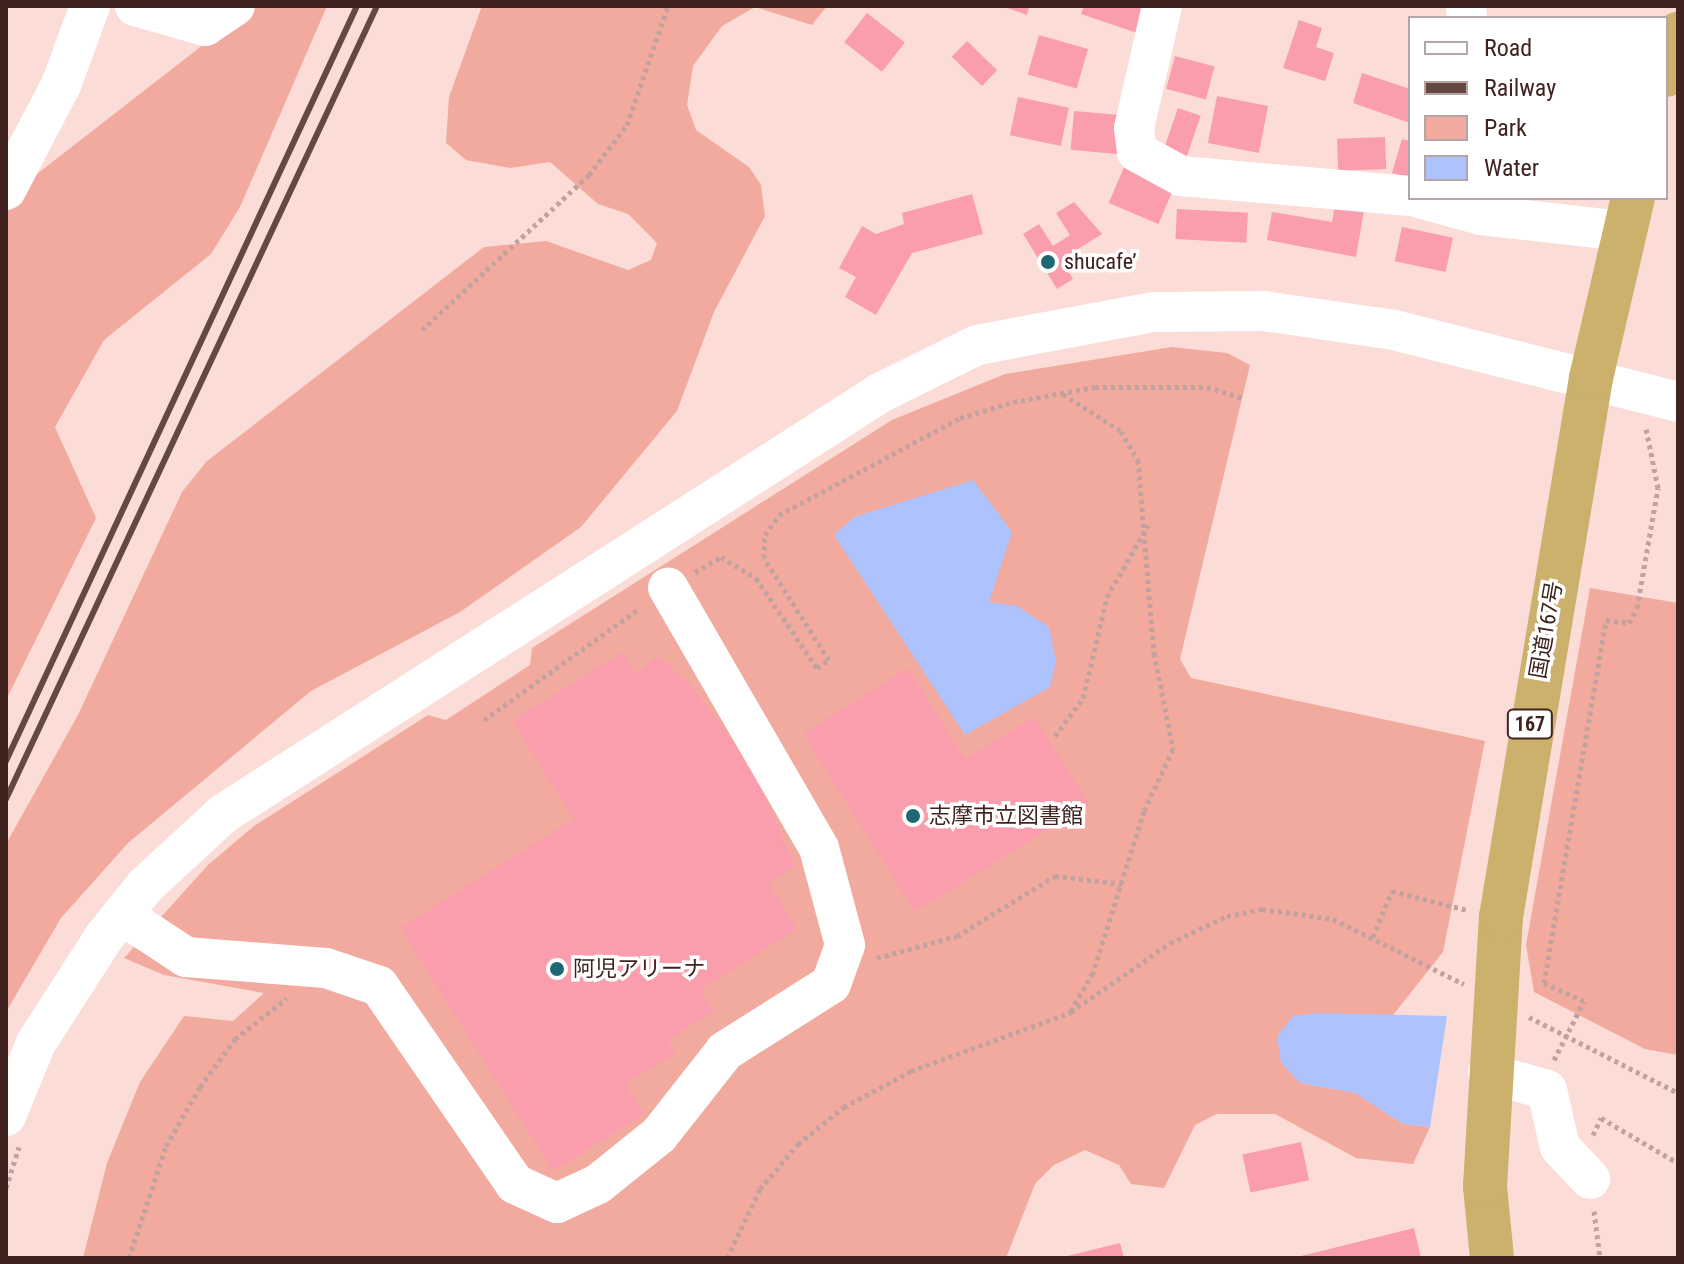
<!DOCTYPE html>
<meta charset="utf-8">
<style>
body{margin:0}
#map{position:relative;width:1684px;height:1264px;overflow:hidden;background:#fcdcd7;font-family:"Roboto Condensed","Noto Sans JP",sans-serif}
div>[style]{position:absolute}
.green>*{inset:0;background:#f2aa9f}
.water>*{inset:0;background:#aec3fd}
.building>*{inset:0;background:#fa9dad;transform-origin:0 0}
.path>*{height:5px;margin-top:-2.5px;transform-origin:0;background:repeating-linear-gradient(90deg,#c2a29e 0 4px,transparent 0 8px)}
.minor>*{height:40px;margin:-20px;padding:0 20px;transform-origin:20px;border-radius:20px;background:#fff}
.highway>*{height:44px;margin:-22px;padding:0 22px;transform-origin:22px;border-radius:22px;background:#cbb16c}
.rail>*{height:6px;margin:-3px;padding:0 3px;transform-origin:3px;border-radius:3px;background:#664843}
.dots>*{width:22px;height:22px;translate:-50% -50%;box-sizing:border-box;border:4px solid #fff;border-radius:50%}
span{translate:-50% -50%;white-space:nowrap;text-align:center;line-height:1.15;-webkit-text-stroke:7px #fff;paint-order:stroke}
.shield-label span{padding:2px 6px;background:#fff;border:2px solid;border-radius:6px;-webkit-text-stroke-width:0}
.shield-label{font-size:20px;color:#40221e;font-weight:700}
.poi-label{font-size:22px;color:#40221e}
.left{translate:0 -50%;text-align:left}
.street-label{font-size:22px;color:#40221e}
.frame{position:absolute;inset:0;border:8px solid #40221e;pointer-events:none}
.legend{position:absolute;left:1408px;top:16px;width:260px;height:184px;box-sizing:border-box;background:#fff;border:2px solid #b3a7a5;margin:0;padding:10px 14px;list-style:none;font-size:24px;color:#40221e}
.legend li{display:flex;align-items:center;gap:16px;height:40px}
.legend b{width:40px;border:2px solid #b3a7a5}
</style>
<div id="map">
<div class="green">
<i style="clip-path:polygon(253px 6px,327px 6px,240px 207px,211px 254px,104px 340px,55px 427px,96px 518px,6px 700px,6px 198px)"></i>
<i style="clip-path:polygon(482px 6px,827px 6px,812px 25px,755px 7px,722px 26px,693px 66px,687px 105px,696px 130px,749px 167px,761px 185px,765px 216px,714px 312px,677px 411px,581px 527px,460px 612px,311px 691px,128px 843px,61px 918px,6px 1012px,6px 844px,78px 715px,182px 492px,207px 461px,484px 247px,546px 241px,628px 270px,651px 260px,657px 243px,628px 214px,598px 204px,550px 162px,510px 168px,466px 160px,446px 143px,449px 97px)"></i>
<i style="clip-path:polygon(1172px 347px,1227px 353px,1250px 365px,1180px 659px,1191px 678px,1485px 741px,1443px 952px,1393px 1015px,1358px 1016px,1300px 1083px,1356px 1093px,1403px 1124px,1430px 1127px,1413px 1164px,1356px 1158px,1275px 1114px,1217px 1114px,1195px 1125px,1164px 1188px,1131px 1184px,1119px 1165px,1085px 1150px,1054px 1165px,1035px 1184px,1006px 1258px,83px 1258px,107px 1163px,140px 1082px,184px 1016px,233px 1021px,264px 993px,164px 975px,124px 958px,208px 865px,254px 826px,428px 715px,446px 720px,530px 665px,532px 648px,892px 420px,1005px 374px)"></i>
<i style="clip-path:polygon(1590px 588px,1678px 603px,1678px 1055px,1645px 1049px,1534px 992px,1526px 945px)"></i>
</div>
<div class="water">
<i style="clip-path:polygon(973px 480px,1012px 532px,989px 602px,1017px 606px,1049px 627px,1056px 661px,1050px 687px,965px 735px,834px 535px,854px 517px)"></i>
<i style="clip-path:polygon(1318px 1013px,1447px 1016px,1430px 1127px,1403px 1124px,1355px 1093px,1300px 1083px,1281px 1063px,1277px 1037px,1293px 1016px)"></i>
</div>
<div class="building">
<i style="clip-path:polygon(1002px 6px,1029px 6px,1027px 15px)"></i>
<i style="clip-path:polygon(1084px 6px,1146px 6px,1137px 33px,1081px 14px)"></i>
<i style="left:867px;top:13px;width:48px;height:37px;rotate:38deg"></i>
<i style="clip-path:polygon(1299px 20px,1322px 28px,1316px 47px,1334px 53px,1325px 81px,1283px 68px)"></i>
<i style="left:1039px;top:35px;width:51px;height:41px;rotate:16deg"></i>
<i style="left:967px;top:41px;width:42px;height:22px;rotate:44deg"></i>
<i style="left:1175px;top:56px;width:41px;height:34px;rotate:15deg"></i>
<i style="clip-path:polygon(1362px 73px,1410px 89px,1410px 123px,1353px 103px)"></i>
<i style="left:1217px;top:96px;width:52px;height:48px;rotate:11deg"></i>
<i style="left:1018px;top:97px;width:52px;height:39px;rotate:12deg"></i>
<i style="left:1178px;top:108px;width:24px;height:47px;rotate:19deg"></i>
<i style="left:1074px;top:111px;width:52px;height:39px;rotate:5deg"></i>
<i style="left:1385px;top:137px;width:32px;height:48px;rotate:88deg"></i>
<i style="clip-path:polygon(1402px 139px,1410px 141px,1410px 178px,1392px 173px)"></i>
<i style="left:1124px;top:167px;width:54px;height:39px;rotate:23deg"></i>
<i style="clip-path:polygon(972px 194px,983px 234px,912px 253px,876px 315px,845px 297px,856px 277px,839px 268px,862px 226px,876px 234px,904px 224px,902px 213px)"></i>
<i style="clip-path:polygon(1336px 199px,1365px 204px,1356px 257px,1267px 240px,1272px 212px,1332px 222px)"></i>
<i style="clip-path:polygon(1074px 202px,1102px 234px,1062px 259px,1073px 279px,1057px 289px,1023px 234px,1039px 224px,1053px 246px,1070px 235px,1056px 213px)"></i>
<i style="left:1177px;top:209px;width:71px;height:30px;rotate:3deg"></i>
<i style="left:1402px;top:227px;width:52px;height:35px;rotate:12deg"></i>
<i style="clip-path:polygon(623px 652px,636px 673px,657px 656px,690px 684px,752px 767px,795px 866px,769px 884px,797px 929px,700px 990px,714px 1011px,668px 1040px,676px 1053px,625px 1084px,644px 1114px,553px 1171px,400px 928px,574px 819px,512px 721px)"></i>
<i style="clip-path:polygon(908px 668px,965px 759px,1034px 717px,1089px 804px,915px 912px,803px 734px)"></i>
<i style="left:1301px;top:1142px;width:39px;height:60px;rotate:78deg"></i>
<i style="clip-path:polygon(1414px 1228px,1421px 1258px,1297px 1258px,1297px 1257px)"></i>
<i style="clip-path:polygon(1120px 1243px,1124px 1258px,1063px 1258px,1063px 1257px)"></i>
</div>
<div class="path">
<i style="left:422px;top:330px;width:228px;rotate:-42.9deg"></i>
<i style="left:589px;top:175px;width:63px;rotate:-52.8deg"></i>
<i style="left:627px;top:125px;width:126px;rotate:-71deg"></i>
<i style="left:1063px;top:394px;width:69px;rotate:32.5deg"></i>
<i style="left:1121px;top:431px;width:34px;rotate:60deg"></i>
<i style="left:1138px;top:460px;width:194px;rotate:85.3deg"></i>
<i style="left:1154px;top:653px;width:98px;rotate:78.8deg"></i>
<i style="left:1173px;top:749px;width:68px;rotate:115.1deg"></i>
<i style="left:1144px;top:811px;width:170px;rotate:107.5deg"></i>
<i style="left:1093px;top:973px;width:44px;rotate:120.1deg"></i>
<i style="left:695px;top:572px;width:30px;rotate:-30deg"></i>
<i style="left:721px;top:557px;width:41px;rotate:31deg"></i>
<i style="left:756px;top:578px;width:109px;rotate:55.9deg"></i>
<i style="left:817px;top:668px;width:14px;rotate:-34deg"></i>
<i style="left:829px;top:660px;width:121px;rotate:-122.5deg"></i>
<i style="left:764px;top:558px;width:23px;rotate:-88deg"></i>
<i style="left:765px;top:535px;width:24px;rotate:-55deg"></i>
<i style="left:779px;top:515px;width:205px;rotate:-28.2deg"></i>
<i style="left:960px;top:418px;width:55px;rotate:-16.8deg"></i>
<i style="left:1013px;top:402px;width:83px;rotate:-10.4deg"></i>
<i style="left:1095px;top:387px;width:112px"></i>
<i style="left:1207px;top:387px;width:37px;rotate:17deg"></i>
<i style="left:484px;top:720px;width:192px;rotate:-35.7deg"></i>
<i style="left:1055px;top:736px;width:47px;rotate:-53.6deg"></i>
<i style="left:1083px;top:698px;width:104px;rotate:-76.6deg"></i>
<i style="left:1107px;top:597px;width:83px;rotate:-60.3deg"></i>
<i style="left:1373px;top:937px;width:50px;rotate:-67.6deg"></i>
<i style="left:1392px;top:891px;width:77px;rotate:14.2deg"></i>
<i style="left:877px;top:958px;width:83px;rotate:-15.4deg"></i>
<i style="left:957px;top:936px;width:115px;rotate:-31.5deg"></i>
<i style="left:1055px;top:876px;width:68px;rotate:6.7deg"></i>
<i style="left:1529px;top:1017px;width:167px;rotate:27deg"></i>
<i style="left:1554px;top:1060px;width:66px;rotate:-63deg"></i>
<i style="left:1584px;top:1001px;width:44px;rotate:-155.8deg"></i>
<i style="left:1544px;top:983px;width:368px;rotate:-80.3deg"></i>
<i style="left:1606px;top:620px;width:23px;rotate:7deg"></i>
<i style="left:1629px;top:623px;width:17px;rotate:-62deg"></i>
<i style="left:1637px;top:608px;width:122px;rotate:-80.1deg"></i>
<i style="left:1658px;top:488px;width:61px;rotate:-101.3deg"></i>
<i style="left:1593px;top:1135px;width:19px;rotate:-65deg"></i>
<i style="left:1601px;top:1118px;width:89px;rotate:30.3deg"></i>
<i style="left:6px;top:1188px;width:43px;rotate:-72.4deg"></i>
<i style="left:1594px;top:1211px;width:47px;rotate:82.7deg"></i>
<i style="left:129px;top:1258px;width:118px;rotate:-71.7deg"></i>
<i style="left:166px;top:1146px;width:68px;rotate:-60deg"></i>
<i style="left:200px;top:1087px;width:59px;rotate:-53.9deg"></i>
<i style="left:235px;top:1039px;width:66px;rotate:-38.3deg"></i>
<i style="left:727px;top:1258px;width:76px;rotate:-64.4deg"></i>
<i style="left:760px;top:1189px;width:59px;rotate:-49.8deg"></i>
<i style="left:798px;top:1144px;width:59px;rotate:-38.8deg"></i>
<i style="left:844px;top:1107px;width:76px;rotate:-28.2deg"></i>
<i style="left:911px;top:1071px;width:171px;rotate:-20.2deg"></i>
<i style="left:1071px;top:1012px;width:121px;rotate:-34.9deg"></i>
<i style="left:1170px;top:943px;width:63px;rotate:-25.3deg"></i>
<i style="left:1227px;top:916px;width:36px;rotate:-11deg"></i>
<i style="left:1262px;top:909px;width:72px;rotate:8deg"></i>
<i style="left:1333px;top:919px;width:146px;rotate:26.4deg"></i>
</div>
<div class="minor">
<i style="left:135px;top:6px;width:73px;rotate:15.9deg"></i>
<i style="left:205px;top:26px;width:36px;rotate:-34deg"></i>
<i style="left:1162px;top:6px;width:125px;rotate:102.9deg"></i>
<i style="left:1134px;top:128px;width:24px;rotate:83deg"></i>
<i style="left:1137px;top:152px;width:50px;rotate:28.6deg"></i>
<i style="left:1181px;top:176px;width:230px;rotate:5deg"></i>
<i style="left:1466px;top:6px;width:12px;rotate:85deg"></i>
<i style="left:6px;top:190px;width:119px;rotate:-62.4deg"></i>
<i style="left:61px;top:85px;width:84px;rotate:-69.8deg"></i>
<i style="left:1419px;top:198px;width:64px;rotate:15.3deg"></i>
<i style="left:1480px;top:198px;width:17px;rotate:87deg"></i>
<i style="left:1481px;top:215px;width:144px;rotate:6.4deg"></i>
<i style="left:122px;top:915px;width:77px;rotate:33.3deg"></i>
<i style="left:186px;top:957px;width:140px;rotate:4.5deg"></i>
<i style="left:326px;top:968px;width:56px;rotate:18.8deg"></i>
<i style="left:379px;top:986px;width:240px;rotate:55.5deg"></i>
<i style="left:515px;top:1184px;width:46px;rotate:24.3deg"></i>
<i style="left:557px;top:1203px;width:45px;rotate:-24.9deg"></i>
<i style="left:598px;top:1184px;width:78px;rotate:-38.8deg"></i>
<i style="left:659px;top:1135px;width:107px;rotate:-51.8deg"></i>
<i style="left:725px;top:1051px;width:125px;rotate:-32.3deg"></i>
<i style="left:831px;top:984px;width:41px;rotate:-70.3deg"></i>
<i style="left:845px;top:945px;width:100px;rotate:-105deg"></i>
<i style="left:819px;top:848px;width:301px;rotate:-120.1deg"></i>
<i style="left:1488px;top:1073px;width:61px;rotate:16.1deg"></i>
<i style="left:1547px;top:1090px;width:58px;rotate:77.2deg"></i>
<i style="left:1560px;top:1147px;width:44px;rotate:46.8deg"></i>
<i style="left:6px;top:1116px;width:79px;rotate:-67.7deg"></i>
<i style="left:36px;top:1043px;width:126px;rotate:-57.3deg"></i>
<i style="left:104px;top:937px;width:65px;rotate:-51.2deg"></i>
<i style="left:145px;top:886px;width:106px;rotate:-42.7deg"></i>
<i style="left:223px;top:814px;width:780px;rotate:-32.65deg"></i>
<i style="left:880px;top:393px;width:108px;rotate:-26.3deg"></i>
<i style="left:977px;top:345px;width:179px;rotate:-10.6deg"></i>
<i style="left:1153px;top:312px;width:111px;rotate:-0.5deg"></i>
<i style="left:1264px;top:311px;width:131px;rotate:8.3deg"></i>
<i style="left:1394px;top:330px;width:293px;rotate:14.2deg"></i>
</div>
<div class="highway">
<i style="left:1666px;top:75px;width:43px;rotate:-73.7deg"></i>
<i style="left:1492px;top:1258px;width:72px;rotate:-95.6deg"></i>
<i style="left:1485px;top:1186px;width:269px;rotate:-86.6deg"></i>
<i style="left:1501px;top:917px;width:546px;rotate:-80.52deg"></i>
<i style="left:1591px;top:378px;width:185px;rotate:-76.9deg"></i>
</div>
<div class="rail">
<i style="left:6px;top:761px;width:833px;rotate:-65.07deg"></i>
<i style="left:6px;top:799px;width:875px;rotate:-64.93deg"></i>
</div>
<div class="dots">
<i style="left:1048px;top:262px;background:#1d6872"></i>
<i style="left:913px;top:816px;background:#1d6872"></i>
<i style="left:557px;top:969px;background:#1d6872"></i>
</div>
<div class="shield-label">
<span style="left:1530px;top:724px">167</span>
</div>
<div class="poi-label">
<span class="left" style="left:1064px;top:262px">shucafe’</span>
<span class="left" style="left:929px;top:816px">志摩市立図書館</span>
<span class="left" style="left:573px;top:969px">阿児アリーナ</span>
</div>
<div class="street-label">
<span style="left:1546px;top:630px;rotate:-80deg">国道167号</span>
</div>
<div class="frame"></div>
<ul class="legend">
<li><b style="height:10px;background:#fff"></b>Road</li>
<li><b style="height:10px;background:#664843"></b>Railway</li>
<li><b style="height:22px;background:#f2aa9f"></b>Park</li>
<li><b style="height:22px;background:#aec3fd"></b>Water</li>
</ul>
</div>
